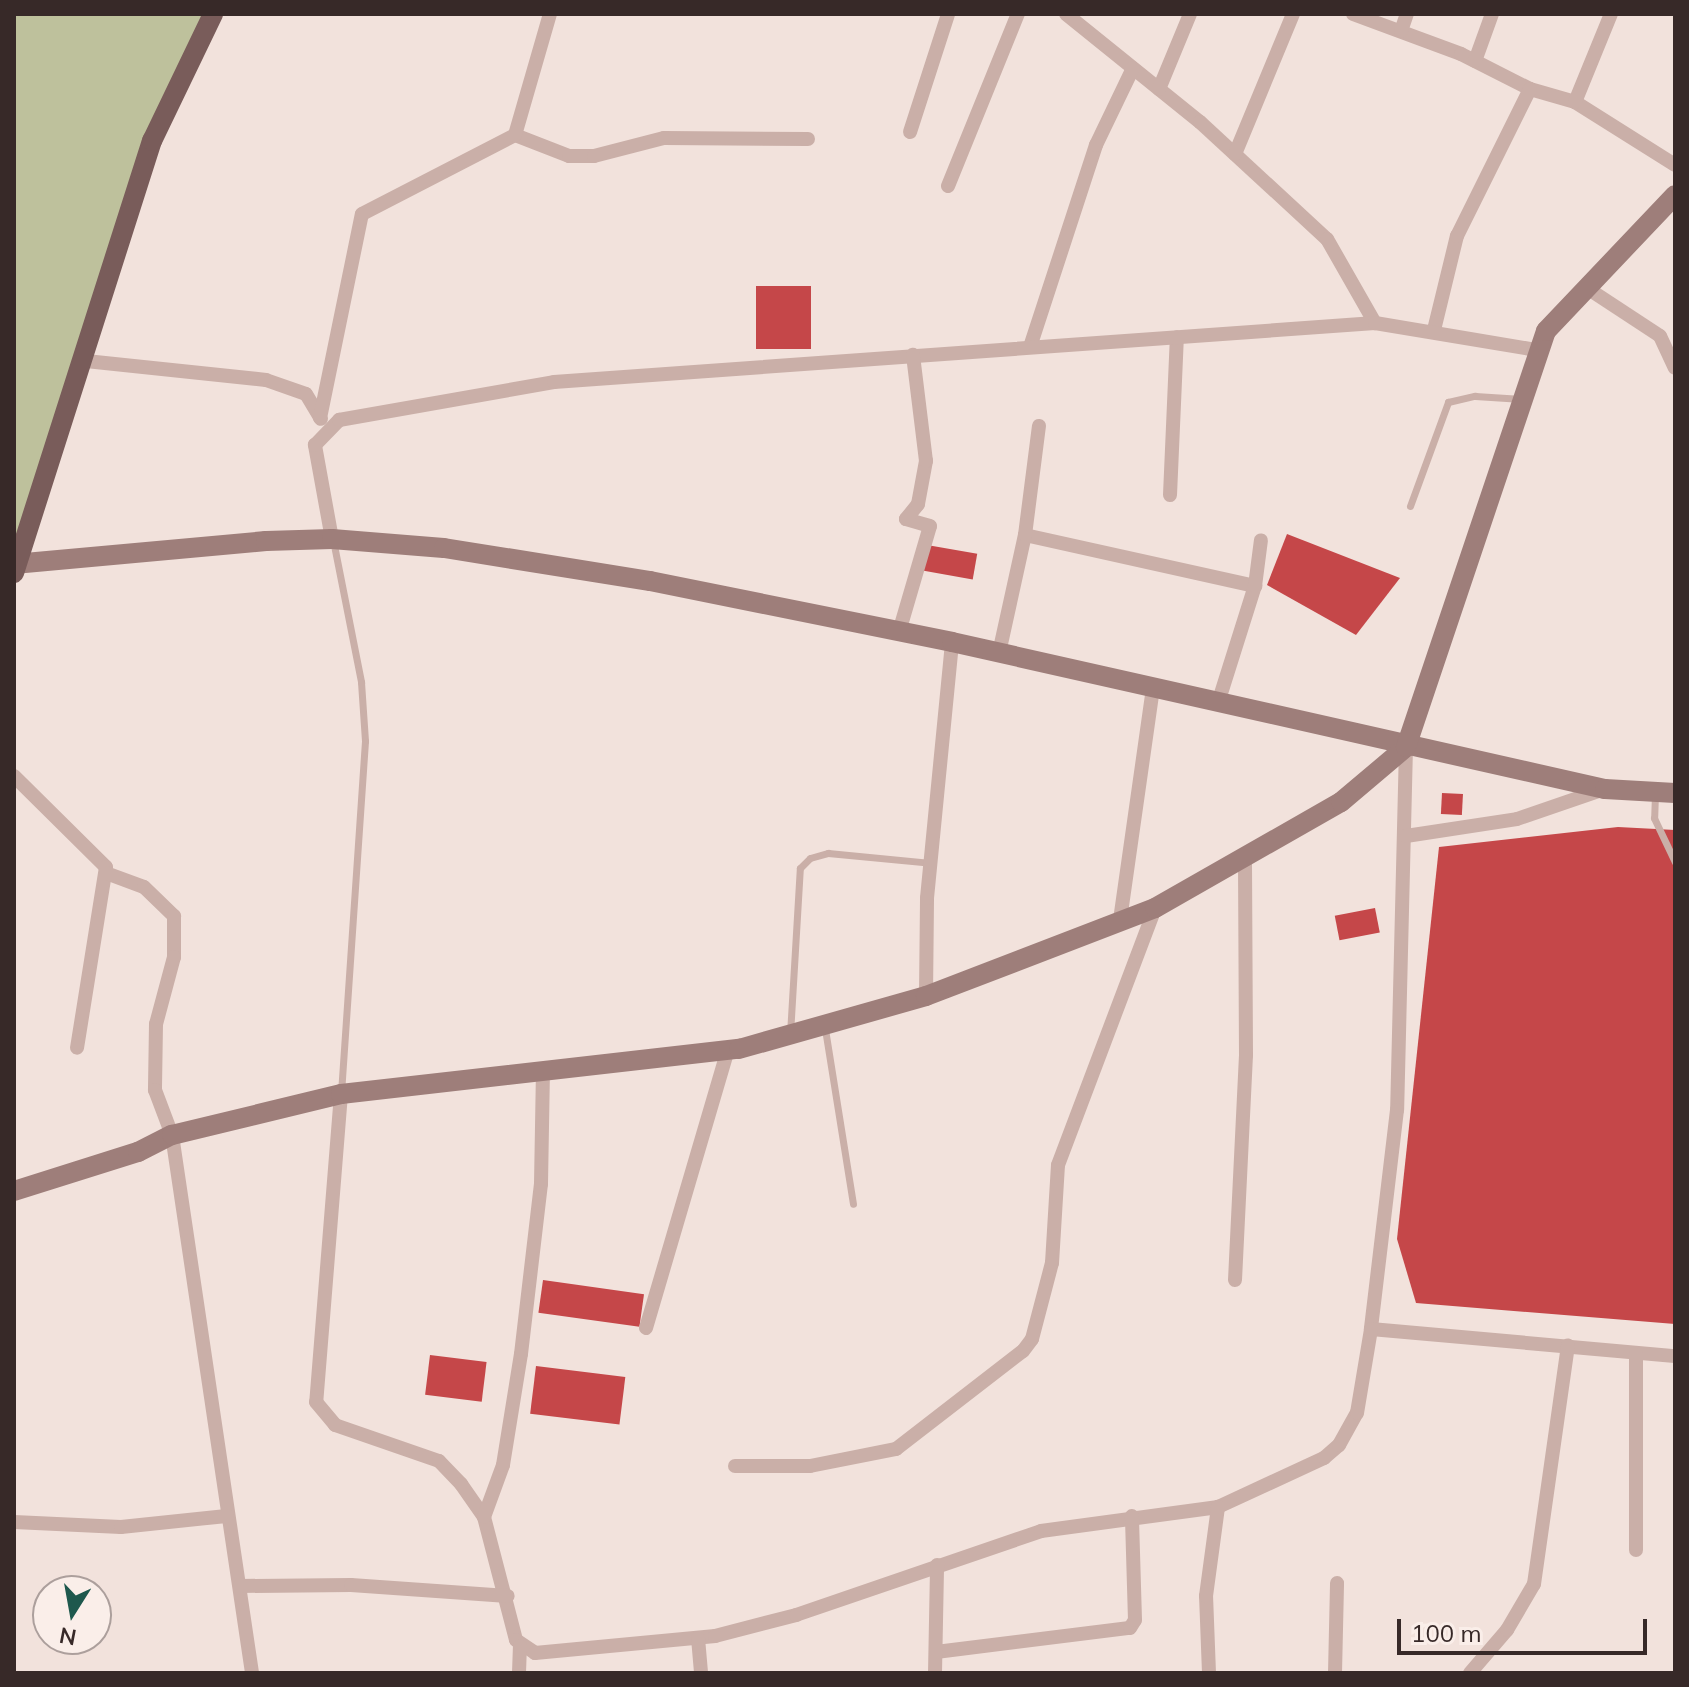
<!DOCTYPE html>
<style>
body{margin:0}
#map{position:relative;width:1689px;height:1687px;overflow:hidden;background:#f2e2dc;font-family:Mulish,sans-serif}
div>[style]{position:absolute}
.green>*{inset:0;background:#bec19c}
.building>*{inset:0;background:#c54749;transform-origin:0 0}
.lane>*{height:7px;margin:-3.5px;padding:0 3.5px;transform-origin:3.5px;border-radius:3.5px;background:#caafa8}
.street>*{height:14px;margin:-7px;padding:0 7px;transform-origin:7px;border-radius:7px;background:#caafa8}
.secondary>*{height:20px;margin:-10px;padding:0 10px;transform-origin:10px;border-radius:10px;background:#9e7e7a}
.primary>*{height:20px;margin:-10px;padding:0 10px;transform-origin:10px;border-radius:10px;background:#795c5a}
span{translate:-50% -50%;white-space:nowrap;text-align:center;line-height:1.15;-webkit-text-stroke:8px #faeee9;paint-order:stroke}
.frame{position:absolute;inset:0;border:16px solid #372928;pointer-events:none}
.north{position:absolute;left:32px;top:1575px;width:80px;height:80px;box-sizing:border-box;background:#faeee9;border:2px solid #ac9f9c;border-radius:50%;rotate:191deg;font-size:22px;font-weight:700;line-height:32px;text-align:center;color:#372928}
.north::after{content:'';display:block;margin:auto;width:28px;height:36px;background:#1e584d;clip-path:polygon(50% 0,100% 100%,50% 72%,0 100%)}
.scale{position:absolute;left:1397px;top:1619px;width:250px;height:36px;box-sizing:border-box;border:4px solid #372928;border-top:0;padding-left:10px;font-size:24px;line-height:28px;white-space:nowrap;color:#372928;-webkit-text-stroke:6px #faeee9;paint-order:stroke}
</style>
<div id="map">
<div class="green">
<i style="clip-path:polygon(14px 14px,213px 14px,152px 141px,14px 564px)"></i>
</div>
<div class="building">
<i style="left:756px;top:286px;width:55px;height:63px"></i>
<i style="clip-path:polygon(1287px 534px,1400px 578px,1356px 635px,1267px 585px)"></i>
<i style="left:927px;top:545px;width:51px;height:26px;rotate:10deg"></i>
<i style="left:1442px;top:793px;width:21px;height:21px;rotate:3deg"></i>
<i style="clip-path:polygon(1618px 827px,1675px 830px,1675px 1324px,1416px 1303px,1397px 1239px,1439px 847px)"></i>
<i style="left:1375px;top:908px;width:25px;height:41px;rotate:79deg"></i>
<i style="left:543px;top:1280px;width:102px;height:33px;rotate:8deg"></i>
<i style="left:430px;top:1355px;width:57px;height:40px;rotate:7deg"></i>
<i style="left:536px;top:1366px;width:90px;height:48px;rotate:7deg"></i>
</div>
<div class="lane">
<i style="left:1410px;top:506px;width:111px;rotate:-69.9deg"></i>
<i style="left:1448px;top:402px;width:28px;rotate:-13deg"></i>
<i style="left:1475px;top:396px;width:47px;rotate:3.7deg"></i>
<i style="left:333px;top:540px;width:145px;rotate:78.8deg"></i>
<i style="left:361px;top:682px;width:59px;rotate:86.1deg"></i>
<i style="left:365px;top:741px;width:352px;rotate:93.9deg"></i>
<i style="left:1655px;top:794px;width:24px;rotate:92deg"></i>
<i style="left:1654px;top:818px;width:49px;rotate:64.5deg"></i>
<i style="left:825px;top:1029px;width:177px;rotate:80.9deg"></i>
<i style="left:790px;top:1034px;width:166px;rotate:-86.6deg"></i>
<i style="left:800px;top:868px;width:14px;rotate:-45deg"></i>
<i style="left:810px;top:858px;width:19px;rotate:-16deg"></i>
<i style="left:828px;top:853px;width:103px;rotate:5.5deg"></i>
</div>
<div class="street">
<i style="left:1066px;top:14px;width:172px;rotate:38.9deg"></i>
<i style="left:1200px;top:122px;width:173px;rotate:42.7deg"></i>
<i style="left:1327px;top:239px;width:97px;rotate:60.3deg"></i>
<i style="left:1353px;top:14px;width:115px;rotate:20.3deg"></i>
<i style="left:1461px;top:54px;width:77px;rotate:26.9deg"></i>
<i style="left:1530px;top:89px;width:47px;rotate:16.1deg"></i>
<i style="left:1575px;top:102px;width:118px;rotate:32.2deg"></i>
<i style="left:1401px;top:31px;width:18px;rotate:-71deg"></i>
<i style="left:1475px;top:61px;width:50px;rotate:-70.1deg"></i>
<i style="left:1159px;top:89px;width:81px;rotate:-67.5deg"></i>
<i style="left:1575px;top:102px;width:95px;rotate:-67.8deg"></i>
<i style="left:910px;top:132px;width:124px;rotate:-72.1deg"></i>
<i style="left:515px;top:135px;width:58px;rotate:21.3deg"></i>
<i style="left:569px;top:156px;width:25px"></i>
<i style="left:594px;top:156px;width:72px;rotate:-14.4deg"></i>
<i style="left:664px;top:138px;width:144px;rotate:0.4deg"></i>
<i style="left:1235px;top:154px;width:152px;rotate:-67.5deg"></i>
<i style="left:948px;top:186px;width:186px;rotate:-67.9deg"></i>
<i style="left:1587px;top:288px;width:87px;rotate:33.3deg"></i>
<i style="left:1660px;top:336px;width:35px;rotate:65deg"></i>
<i style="left:1434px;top:330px;width:97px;rotate:-76.3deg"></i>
<i style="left:1457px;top:236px;width:164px;rotate:-63.6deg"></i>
<i style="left:1030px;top:347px;width:213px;rotate:-71.9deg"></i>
<i style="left:1096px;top:145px;width:85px;rotate:-64.3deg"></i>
<i style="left:86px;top:361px;width:181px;rotate:6deg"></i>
<i style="left:266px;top:380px;width:42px;rotate:19.3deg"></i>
<i style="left:306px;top:394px;width:29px;rotate:59deg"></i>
<i style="left:320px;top:418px;width:208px;rotate:-78.4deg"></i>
<i style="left:362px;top:214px;width:172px;rotate:-27.3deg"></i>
<i style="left:515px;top:135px;width:126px;rotate:-73.9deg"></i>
<i style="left:1170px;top:495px;width:158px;rotate:-87.5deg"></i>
<i style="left:1025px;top:535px;width:236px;rotate:12.5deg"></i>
<i style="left:332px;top:539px;width:96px;rotate:-100.3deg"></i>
<i style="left:315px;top:445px;width:35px;rotate:-46deg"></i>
<i style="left:339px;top:420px;width:218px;rotate:-10deg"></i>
<i style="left:554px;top:382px;width:823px;rotate:-4.11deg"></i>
<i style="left:1375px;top:323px;width:164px;rotate:9.5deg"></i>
<i style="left:899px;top:632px;width:110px;rotate:-73.7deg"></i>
<i style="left:930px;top:526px;width:25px;rotate:-164deg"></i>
<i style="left:906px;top:519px;width:19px;rotate:-51deg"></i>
<i style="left:918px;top:504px;width:44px;rotate:-79.5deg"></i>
<i style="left:926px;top:461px;width:107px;rotate:-97deg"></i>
<i style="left:999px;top:653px;width:121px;rotate:-77.6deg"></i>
<i style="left:1025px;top:535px;width:110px;rotate:-82.7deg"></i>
<i style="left:1218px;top:703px;width:123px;rotate:-72.5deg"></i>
<i style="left:1255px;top:586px;width:46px;rotate:-82.6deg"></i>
<i style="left:1406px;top:747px;width:363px;rotate:91.4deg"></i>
<i style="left:1397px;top:1110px;width:221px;rotate:96.8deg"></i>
<i style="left:1371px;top:1329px;width:305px;rotate:5.1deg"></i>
<i style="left:14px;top:776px;width:129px;rotate:44.7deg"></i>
<i style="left:106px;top:867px;width:183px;rotate:99.1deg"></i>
<i style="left:1406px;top:836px;width:112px;rotate:-8.7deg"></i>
<i style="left:1517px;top:819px;width:92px;rotate:-19deg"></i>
<i style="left:106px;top:873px;width:40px;rotate:20.2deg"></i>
<i style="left:144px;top:887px;width:42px;rotate:44deg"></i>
<i style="left:174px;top:916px;width:41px;rotate:90deg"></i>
<i style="left:174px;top:957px;width:69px;rotate:105deg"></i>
<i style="left:156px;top:1024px;width:66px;rotate:90.9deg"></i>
<i style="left:155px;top:1090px;width:48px;rotate:69.3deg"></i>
<i style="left:172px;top:1135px;width:544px;rotate:81.54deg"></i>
<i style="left:1120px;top:920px;width:234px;rotate:-81.9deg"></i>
<i style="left:926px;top:996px;width:98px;rotate:-89.4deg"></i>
<i style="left:927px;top:898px;width:257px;rotate:-84.4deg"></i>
<i style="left:341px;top:1094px;width:309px;rotate:94.6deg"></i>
<i style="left:316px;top:1402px;width:30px;rotate:50deg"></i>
<i style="left:335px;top:1425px;width:110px;rotate:19.1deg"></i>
<i style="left:439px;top:1461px;width:32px;rotate:46deg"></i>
<i style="left:461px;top:1484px;width:40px;rotate:55.1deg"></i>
<i style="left:484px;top:1517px;width:127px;rotate:75.4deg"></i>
<i style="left:516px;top:1640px;width:23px;rotate:34deg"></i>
<i style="left:535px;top:1653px;width:181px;rotate:-5.4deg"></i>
<i style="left:715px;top:1636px;width:84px;rotate:-14.5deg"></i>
<i style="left:796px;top:1615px;width:259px;rotate:-18.9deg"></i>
<i style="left:1041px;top:1531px;width:179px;rotate:-7.7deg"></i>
<i style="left:1218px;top:1507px;width:117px;rotate:-24.8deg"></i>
<i style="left:1324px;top:1458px;width:20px;rotate:-41deg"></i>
<i style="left:1339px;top:1445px;width:37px;rotate:-61deg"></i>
<i style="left:1357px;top:1413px;width:85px;rotate:-80.5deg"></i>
<i style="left:1235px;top:1280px;width:225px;rotate:-87.2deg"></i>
<i style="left:1246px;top:1055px;width:196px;rotate:-90.3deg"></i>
<i style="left:646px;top:1328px;width:290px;rotate:-73.6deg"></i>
<i style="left:735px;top:1466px;width:75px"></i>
<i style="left:810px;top:1466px;width:88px;rotate:-11.2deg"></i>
<i style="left:896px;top:1449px;width:160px;rotate:-37.7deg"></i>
<i style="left:1023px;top:1351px;width:15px;rotate:-53deg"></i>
<i style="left:1032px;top:1339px;width:79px;rotate:-75.3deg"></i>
<i style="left:1052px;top:1263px;width:98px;rotate:-86.5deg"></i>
<i style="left:1058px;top:1165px;width:275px;rotate:-69.3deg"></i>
<i style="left:484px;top:1517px;width:55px;rotate:-69.9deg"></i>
<i style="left:503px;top:1465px;width:112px;rotate:-80.8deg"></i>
<i style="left:521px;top:1354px;width:171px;rotate:-83.3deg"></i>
<i style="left:541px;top:1184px;width:113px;rotate:-89deg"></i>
<i style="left:14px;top:1522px;width:107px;rotate:2.7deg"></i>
<i style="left:121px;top:1527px;width:106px;rotate:-6deg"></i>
<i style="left:1636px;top:1550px;width:197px;rotate:-90deg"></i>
<i style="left:240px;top:1586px;width:111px;rotate:-0.5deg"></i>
<i style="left:351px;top:1585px;width:157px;rotate:4deg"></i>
<i style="left:698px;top:1638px;width:35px;rotate:85deg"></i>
<i style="left:936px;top:1652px;width:195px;rotate:-7.1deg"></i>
<i style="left:1130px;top:1628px;width:9px;rotate:-58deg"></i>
<i style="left:1135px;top:1620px;width:104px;rotate:-91.7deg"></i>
<i style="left:519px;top:1673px;width:27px;rotate:-88deg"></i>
<i style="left:935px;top:1673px;width:108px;rotate:-88.9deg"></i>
<i style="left:1209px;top:1673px;width:77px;rotate:-92.2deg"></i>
<i style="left:1206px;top:1596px;width:90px;rotate:-82.3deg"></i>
<i style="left:1335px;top:1673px;width:90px;rotate:-88.7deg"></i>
<i style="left:1470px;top:1673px;width:57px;rotate:-49.3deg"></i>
<i style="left:1507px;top:1630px;width:53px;rotate:-59.6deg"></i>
<i style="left:1534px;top:1584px;width:241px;rotate:-81.9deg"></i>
</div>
<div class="secondary">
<i style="left:14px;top:564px;width:253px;rotate:-5.2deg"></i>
<i style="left:266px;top:541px;width:66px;rotate:-1.7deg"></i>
<i style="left:332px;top:539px;width:112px;rotate:4.6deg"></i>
<i style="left:444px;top:548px;width:209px;rotate:9.1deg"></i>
<i style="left:650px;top:581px;width:308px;rotate:11.4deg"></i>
<i style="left:952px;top:642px;width:669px;rotate:12.69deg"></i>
<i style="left:1605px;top:789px;width:70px;rotate:3.3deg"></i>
<i style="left:14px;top:1191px;width:130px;rotate:-17.5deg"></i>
<i style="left:138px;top:1152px;width:38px;rotate:-27deg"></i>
<i style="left:172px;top:1135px;width:174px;rotate:-13.6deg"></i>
<i style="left:341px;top:1094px;width:401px;rotate:-6.5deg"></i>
<i style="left:739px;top:1049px;width:194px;rotate:-15.8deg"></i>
<i style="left:926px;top:996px;width:245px;rotate:-21deg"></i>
<i style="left:1155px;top:908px;width:214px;rotate:-29.7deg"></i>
<i style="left:1341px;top:802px;width:85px;rotate:-40.2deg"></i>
<i style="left:1406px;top:747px;width:439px;rotate:-71.4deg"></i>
<i style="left:1546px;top:331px;width:187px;rotate:-46.5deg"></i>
</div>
<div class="primary">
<i style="left:14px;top:573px;width:454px;rotate:-72.3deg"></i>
<i style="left:152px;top:141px;width:141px;rotate:-64.3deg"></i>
</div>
<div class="frame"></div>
<div class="north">N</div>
<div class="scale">100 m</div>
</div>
